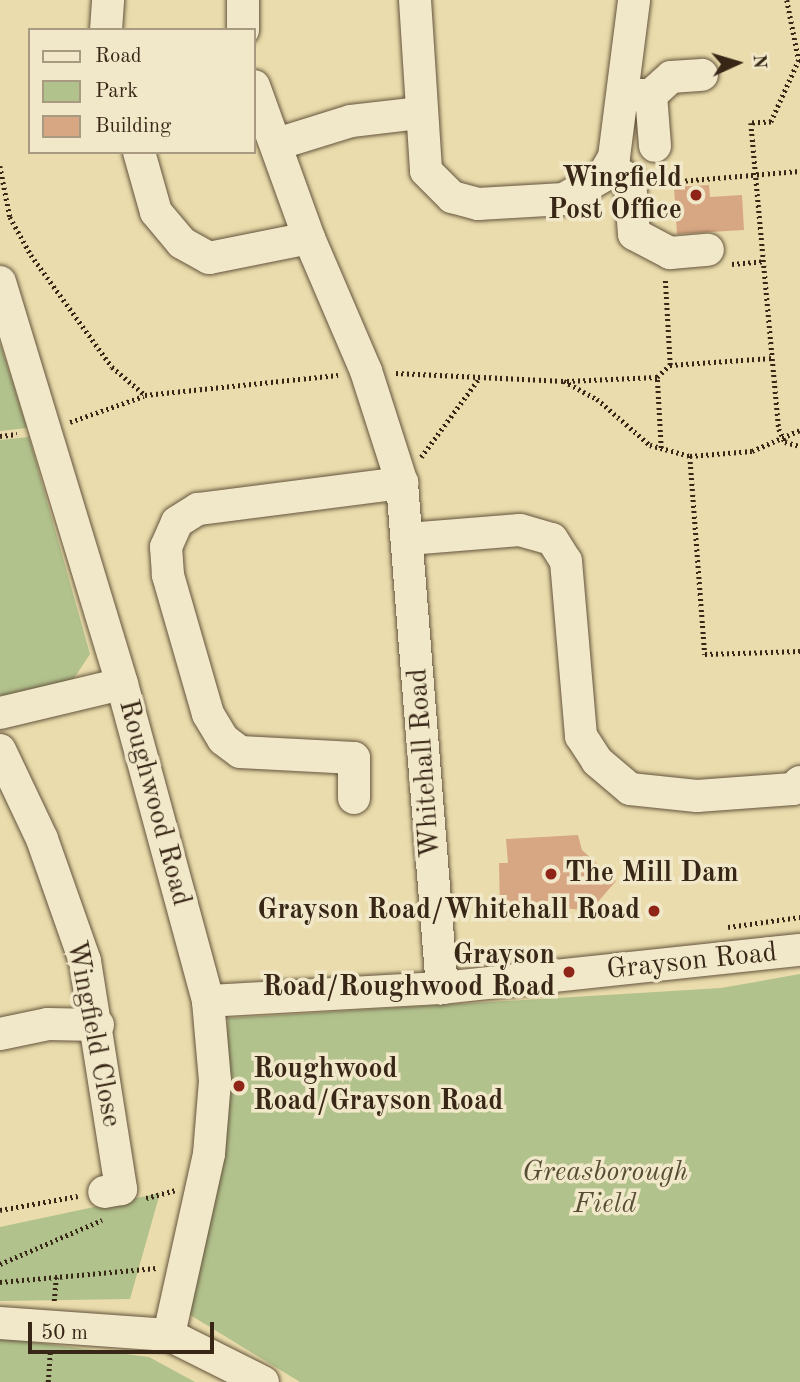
<!DOCTYPE html>
<style>
body{margin:0}
#map{position:relative;width:800px;height:1382px;overflow:hidden;background:#eadcac;font-family:"Old Standard TT",serif}
div>[style]{position:absolute}
.green>*{inset:0;background:#b2c28d}
.building>*{inset:0;background:#d7a683}
.path>*{height:4.5px;margin-top:-2.25px;transform-origin:0;background:repeating-linear-gradient(90deg,#382616 0 2px,transparent 0 5.5px)}
.roads{filter:drop-shadow(0 0 2px #64543c) drop-shadow(0 0 2px #64543c)}
.minor>*{height:32px;margin:-16px;padding:0 16px;transform-origin:16px;border-radius:16px;background:#f1e8c9}
.dots>*{width:19px;height:19px;translate:-50% -50%;box-sizing:border-box;border:4px solid #f1e8c9;border-radius:50%}
span{translate:-50% -50%;white-space:nowrap;text-align:center;line-height:1.15;-webkit-text-stroke:7px #f1e8c9;paint-order:stroke}
.poi-label{font-size:28px;color:#382616;font-weight:700}
.right{translate:-100% -50%;text-align:right}
.left{translate:0 -50%;text-align:left}
.street-label{font-size:28px;color:#382616}
.park-label{font-size:28px;color:#564d34;font-style:italic}
.legend{position:absolute;left:28px;top:28px;width:228px;height:126px;box-sizing:border-box;background:#f1e8c9;border:2px solid #a79a81;margin:0;padding:9px 12px;list-style:none;font-size:21px;color:#382616}
.legend li{display:flex;align-items:center;gap:14px;height:35px}
.legend b{width:35px;border:2px solid #a79a81}
.north{position:absolute;left:702px;top:28px;width:70px;height:70px;-webkit-text-stroke:5px #f1e8c9;paint-order:stroke;rotate:86deg;font-size:19px;font-weight:700;line-height:28px;text-align:center;color:#382616}
.north::after{content:'';display:block;margin:auto;width:24px;height:32px;background:#382616;clip-path:polygon(50% 0,100% 100%,50% 72%,0 100%)}
.scale{position:absolute;left:28px;top:1322px;width:186px;height:32px;box-sizing:border-box;border:4px solid #382616;border-top:0;padding-left:9px;font-size:21px;line-height:24px;white-space:nowrap;color:#382616;-webkit-text-stroke:5px #f1e8c9;paint-order:stroke}
</style>
<div id="map">
<div class="green">
<i style="clip-path:polygon(0 343px,27px 428px,0 431px)"></i>
<i style="clip-path:polygon(29px 437px,90px 654px,69px 686px,6px 696px,0 695px,0 440px)"></i>
<i style="clip-path:polygon(800px 974px,800px 1382px,300px 1382px,187px 1313px,224px 1129px,228px 1018px,721px 988px)"></i>
<i style="clip-path:polygon(160px 1193px,130px 1299px,0 1301px,0 1227px)"></i>
<i style="clip-path:polygon(0 1338px,149px 1357px,195px 1382px,0 1382px)"></i>
</div>
<div class="building">
<i style="clip-path:polygon(709px 185px,710px 197px,742px 195px,744px 230px,677px 234px,674px 187px)"></i>
<i style="clip-path:polygon(578px 835px,582px 850px,616px 881px,590px 911px,564px 908px,563px 899px,500px 907px,499px 863px,508px 863px,506px 839px)"></i>
</div>
<div class="path">
<i style="left:787px;top:0;width:62px;rotate:78.9deg"></i>
<i style="left:799px;top:60px;width:68px;rotate:114.3deg"></i>
<i style="left:771px;top:122px;width:20px;rotate:177deg"></i>
<i style="left:751px;top:123px;width:307px;rotate:84.8deg"></i>
<i style="left:779px;top:429px;width:14px;rotate:65deg"></i>
<i style="left:785px;top:442px;width:16px;rotate:15deg"></i>
<i style="left:677px;top:163px;width:18px;rotate:81deg"></i>
<i style="left:680px;top:181px;width:120px;rotate:-4.8deg"></i>
<i style="left:0;top:166px;width:52px;rotate:78.9deg"></i>
<i style="left:10px;top:217px;width:43px;rotate:61.1deg"></i>
<i style="left:31px;top:255px;width:138px;rotate:54.1deg"></i>
<i style="left:112px;top:367px;width:43px;rotate:40.3deg"></i>
<i style="left:145px;top:395px;width:194px;rotate:-5.9deg"></i>
<i style="left:732px;top:264px;width:32px;rotate:-5deg"></i>
<i style="left:670px;top:365px;width:103px;rotate:-3.9deg"></i>
<i style="left:396px;top:373px;width:168px;rotate:2.7deg"></i>
<i style="left:564px;top:381px;width:38px;rotate:29deg"></i>
<i style="left:597px;top:399px;width:70px;rotate:41deg"></i>
<i style="left:650px;top:445px;width:41px;rotate:15.4deg"></i>
<i style="left:690px;top:456px;width:62px;rotate:-4.6deg"></i>
<i style="left:752px;top:451px;width:52px;rotate:-23.6deg"></i>
<i style="left:567px;top:381px;width:90px;rotate:-2.5deg"></i>
<i style="left:70px;top:422px;width:78px;rotate:-19.4deg"></i>
<i style="left:0;top:436px;width:17px;rotate:-7deg"></i>
<i style="left:661px;top:448px;width:71px;rotate:-93.2deg"></i>
<i style="left:657px;top:377px;width:18px;rotate:-43deg"></i>
<i style="left:670px;top:365px;width:87px;rotate:-93.3deg"></i>
<i style="left:690px;top:456px;width:199px;rotate:85.7deg"></i>
<i style="left:705px;top:654px;width:95px;rotate:-1.8deg"></i>
<i style="left:421px;top:457px;width:99px;rotate:-53.6deg"></i>
<i style="left:728px;top:927px;width:73px;rotate:-7.9deg"></i>
<i style="left:146px;top:1198px;width:30px;rotate:-15deg"></i>
<i style="left:0;top:1210px;width:79px;rotate:-10.2deg"></i>
<i style="left:0;top:1264px;width:111px;rotate:-23.3deg"></i>
<i style="left:0;top:1282px;width:157px;rotate:-5.1deg"></i>
<i style="left:54px;top:1301px;width:24px;rotate:-85deg"></i>
<i style="left:48px;top:1382px;width:31px;rotate:-86deg"></i>
</div>
<div class="roads">
<div class="minor">
<i style="left:243px;top:0;width:30px;rotate:90deg"></i>
<i style="left:415px;top:0;width:171px;rotate:86.3deg"></i>
<i style="left:426px;top:171px;width:37px;rotate:45deg"></i>
<i style="left:452px;top:197px;width:27px;rotate:15deg"></i>
<i style="left:478px;top:204px;width:86px;rotate:-3.3deg"></i>
<i style="left:564px;top:199px;width:45px;rotate:-30.5deg"></i>
<i style="left:603px;top:176px;width:22px;rotate:-60deg"></i>
<i style="left:614px;top:157px;width:158px;rotate:-82.7deg"></i>
<i style="left:106px;top:30px;width:30px;rotate:-86deg"></i>
<i style="left:254px;top:86px;width:162px;rotate:70.1deg"></i>
<i style="left:309px;top:238px;width:145px;rotate:66.8deg"></i>
<i style="left:366px;top:371px;width:118px;rotate:72.2deg"></i>
<i style="left:402px;top:483px;width:507px;rotate:85.47deg"></i>
<i style="left:625px;top:95px;width:26px"></i>
<i style="left:651px;top:95px;width:27px;rotate:-42deg"></i>
<i style="left:671px;top:77px;width:31px;rotate:-4deg"></i>
<i style="left:651px;top:95px;width:51px;rotate:85.5deg"></i>
<i style="left:277px;top:144px;width:77px;rotate:-17.3deg"></i>
<i style="left:351px;top:121px;width:68px;rotate:-6.7deg"></i>
<i style="left:139px;top:152px;width:62px;rotate:74.2deg"></i>
<i style="left:156px;top:212px;width:40px;rotate:50deg"></i>
<i style="left:182px;top:243px;width:31px;rotate:29deg"></i>
<i style="left:209px;top:258px;width:102px;rotate:-11.3deg"></i>
<i style="left:609px;top:167px;width:25px;rotate:32deg"></i>
<i style="left:630px;top:180px;width:54px;rotate:85.8deg"></i>
<i style="left:634px;top:234px;width:41px;rotate:27.8deg"></i>
<i style="left:670px;top:253px;width:38px;rotate:-5deg"></i>
<i style="left:0;top:282px;width:420px;rotate:73.1deg"></i>
<i style="left:122px;top:684px;width:328px;rotate:74.8deg"></i>
<i style="left:208px;top:1001px;width:80px;rotate:85deg"></i>
<i style="left:215px;top:1081px;width:73px;rotate:94.7deg"></i>
<i style="left:209px;top:1154px;width:185px;rotate:102.5deg"></i>
<i style="left:408px;top:539px;width:112px;rotate:-4.6deg"></i>
<i style="left:520px;top:530px;width:33px;rotate:16deg"></i>
<i style="left:552px;top:539px;width:26px;rotate:58deg"></i>
<i style="left:566px;top:561px;width:176px;rotate:85.1deg"></i>
<i style="left:581px;top:736px;width:30px;rotate:57deg"></i>
<i style="left:597px;top:761px;width:43px;rotate:40.3deg"></i>
<i style="left:630px;top:789px;width:67px;rotate:6deg"></i>
<i style="left:697px;top:796px;width:96px;rotate:-4.2deg"></i>
<i style="left:793px;top:789px;width:10px;rotate:-45deg"></i>
<i style="left:0;top:713px;width:125px;rotate:-13.4deg"></i>
<i style="left:0;top:750px;width:98px;rotate:64.7deg"></i>
<i style="left:42px;top:839px;width:129px;rotate:70.6deg"></i>
<i style="left:85px;top:961px;width:231px;rotate:81deg"></i>
<i style="left:121px;top:1189px;width:17px;rotate:170deg"></i>
<i style="left:354px;top:798px;width:40px;rotate:-90deg"></i>
<i style="left:354px;top:758px;width:114px;rotate:-177deg"></i>
<i style="left:240px;top:752px;width:21px;rotate:-143deg"></i>
<i style="left:223px;top:739px;width:29px;rotate:-121deg"></i>
<i style="left:208px;top:714px;width:145px;rotate:-106.1deg"></i>
<i style="left:168px;top:575px;width:28px;rotate:-94deg"></i>
<i style="left:166px;top:547px;width:27px;rotate:-66deg"></i>
<i style="left:177px;top:522px;width:25px;rotate:-32deg"></i>
<i style="left:198px;top:509px;width:206px;rotate:-7.3deg"></i>
<i style="left:208px;top:1001px;width:234px;rotate:-3.2deg"></i>
<i style="left:442px;top:988px;width:360px;rotate:-6.1deg"></i>
<i style="left:0;top:1034px;width:49px;rotate:-11.8deg"></i>
<i style="left:48px;top:1024px;width:50px;rotate:1.1deg"></i>
<i style="left:0;top:1323px;width:169px;rotate:4.1deg"></i>
<i style="left:169px;top:1335px;width:105px;rotate:26.6deg"></i>
</div>
</div>
<div class="dots">
<i style="left:696px;top:195px;background:#8f2418"></i>
<i style="left:551px;top:874px;background:#8f2418"></i>
<i style="left:654px;top:911px;background:#8f2418"></i>
<i style="left:569px;top:972px;background:#8f2418"></i>
<i style="left:239px;top:1086px;background:#8f2418"></i>
</div>
<div class="poi-label">
<span class="right" style="left:682px;top:195px">Wingfield<br>Post Office</span>
<span class="left" style="left:565px;top:874px">The Mill Dam</span>
<span class="right" style="left:640px;top:911px">Grayson Road/Whitehall Road</span>
<span class="right" style="left:555px;top:972px">Grayson<br>Road/Roughwood Road</span>
<span class="left" style="left:253px;top:1086px">Roughwood<br>Road/Grayson Road</span>
</div>
<div class="street-label">
<span style="left:425px;top:763px;rotate:-94deg">Whitehall Road</span>
<span style="left:154px;top:803px;rotate:75deg">Roughwood Road</span>
<span style="left:692px;top:962px;rotate:-6deg">Grayson Road</span>
<span style="left:93px;top:1034px;rotate:79deg">Wingfield Close</span>
</div>
<div class="park-label">
<span style="left:605px;top:1189px">Greasborough<br>Field</span>
</div>
<ul class="legend">
<li><b style="height:9px;background:#f1e8c9"></b>Road</li>
<li><b style="height:19px;background:#b2c28d"></b>Park</li>
<li><b style="height:19px;background:#d7a683"></b>Building</li>
</ul>
<div class="north">N</div>
<div class="scale">50 m</div>
</div>
